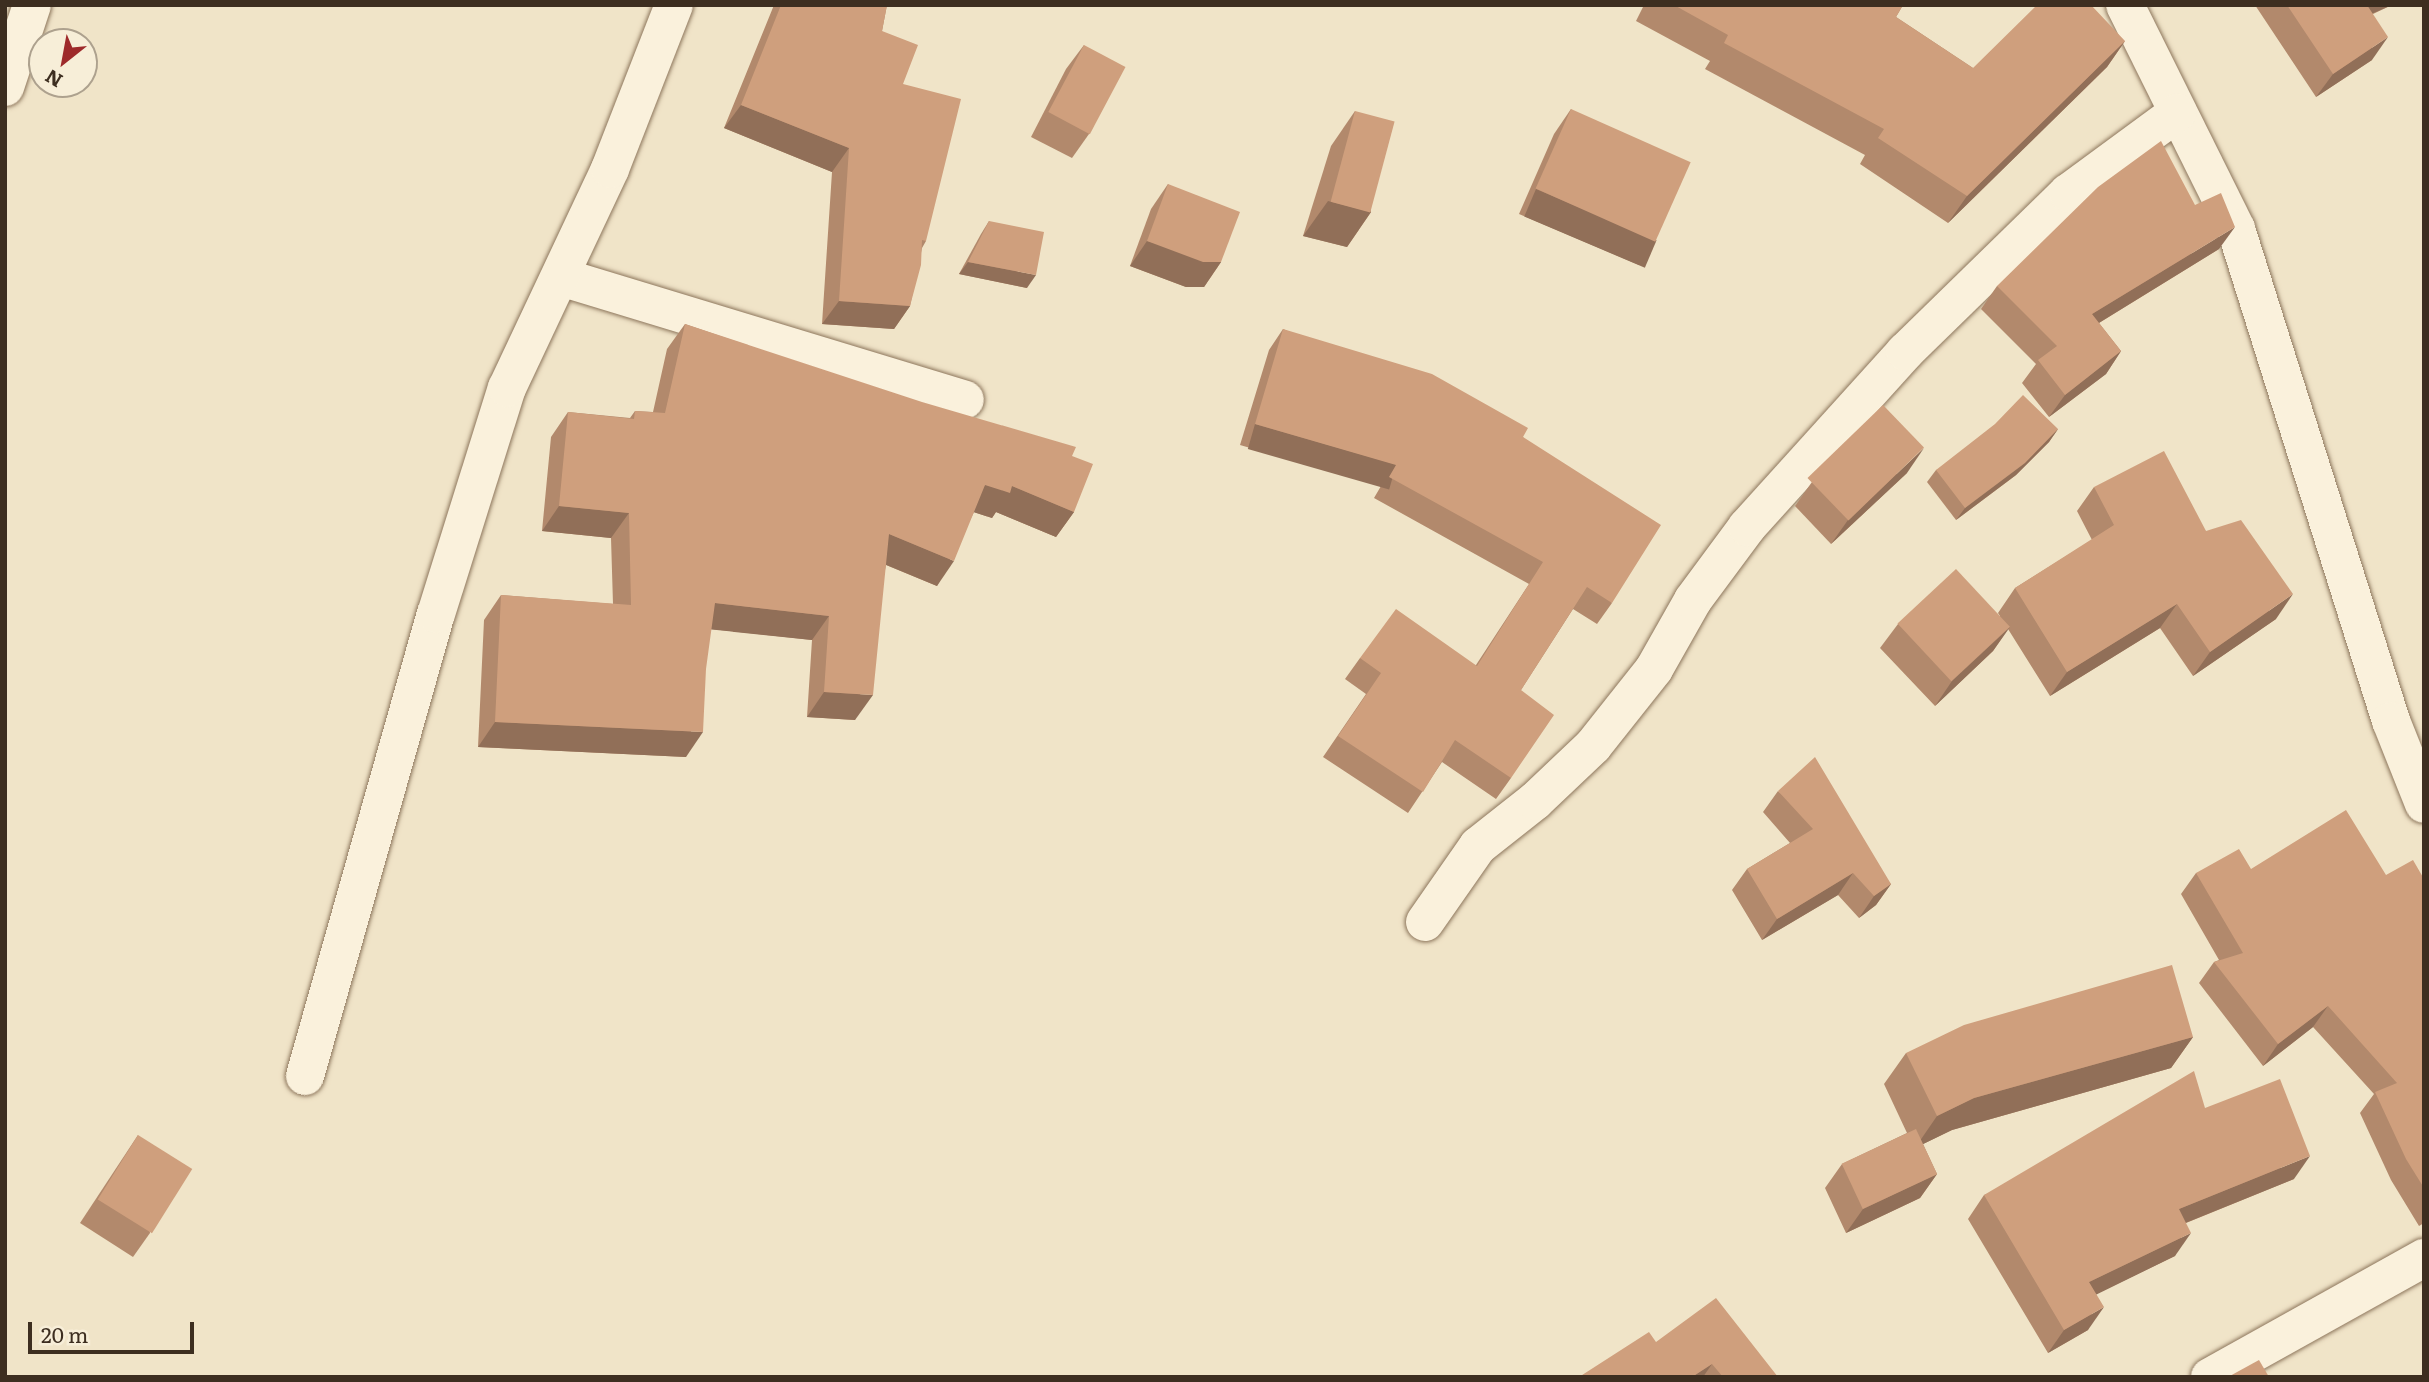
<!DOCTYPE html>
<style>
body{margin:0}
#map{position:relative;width:2429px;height:1382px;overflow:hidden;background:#f0e4c8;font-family:Literata,serif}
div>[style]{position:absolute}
.roads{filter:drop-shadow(0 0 2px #8d765c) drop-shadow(0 0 2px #8d765c)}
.street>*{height:38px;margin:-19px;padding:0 19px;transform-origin:19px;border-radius:19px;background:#faf1dc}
.wall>*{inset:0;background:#b2896c}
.shaded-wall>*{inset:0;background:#916f58;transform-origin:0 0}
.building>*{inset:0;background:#cf9f7d;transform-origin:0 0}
span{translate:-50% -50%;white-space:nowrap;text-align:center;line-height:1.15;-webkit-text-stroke:7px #f7eed8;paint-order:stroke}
.frame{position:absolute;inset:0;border:7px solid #3d2e20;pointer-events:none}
.north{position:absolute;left:28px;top:28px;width:70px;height:70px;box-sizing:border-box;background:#f7eed8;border:2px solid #ada18e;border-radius:50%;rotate:211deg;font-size:19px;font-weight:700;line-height:28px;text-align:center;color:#3d2e20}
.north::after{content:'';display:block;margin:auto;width:24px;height:32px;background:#9e2a2b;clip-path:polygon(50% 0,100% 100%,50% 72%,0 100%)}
.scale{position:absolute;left:28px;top:1322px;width:166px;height:32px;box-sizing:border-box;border:4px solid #3d2e20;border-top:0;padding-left:9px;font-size:21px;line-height:24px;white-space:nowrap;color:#3d2e20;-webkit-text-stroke:5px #f7eed8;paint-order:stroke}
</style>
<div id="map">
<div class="roads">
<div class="street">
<i style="left:2125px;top:5px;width:250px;rotate:63.6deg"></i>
<i style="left:2236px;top:229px;width:516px;rotate:72.51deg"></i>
<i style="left:2391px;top:721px;width:89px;rotate:68.3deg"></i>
<i style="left:5px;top:87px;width:86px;rotate:-71.8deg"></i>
<i style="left:561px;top:277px;width:422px;rotate:16.9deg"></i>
<i style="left:1425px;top:922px;width:93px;rotate:-55.1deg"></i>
<i style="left:1478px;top:846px;width:73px;rotate:-38.3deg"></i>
<i style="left:1535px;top:801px;width:80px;rotate:-43.5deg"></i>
<i style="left:1593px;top:746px;width:98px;rotate:-51.6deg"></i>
<i style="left:1654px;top:669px;width:79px;rotate:-60.5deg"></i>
<i style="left:1693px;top:600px;width:91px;rotate:-53.5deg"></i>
<i style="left:1747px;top:527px;width:236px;rotate:-47.9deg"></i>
<i style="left:1905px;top:352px;width:228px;rotate:-44.3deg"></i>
<i style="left:2068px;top:193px;width:135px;rotate:-36.3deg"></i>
<i style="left:305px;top:1076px;width:480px;rotate:-74.2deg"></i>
<i style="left:436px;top:614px;width:237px;rotate:-72.6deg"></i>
<i style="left:507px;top:388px;width:242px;rotate:-64.8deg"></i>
<i style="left:610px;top:169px;width:176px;rotate:-68.7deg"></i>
<i style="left:2210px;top:1377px;width:245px;rotate:-29.1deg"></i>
</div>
</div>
<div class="wall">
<i style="clip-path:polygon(774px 5px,887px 5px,882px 31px,903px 84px,926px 241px,922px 248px,910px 306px,894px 329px,822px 324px,832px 172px,724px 128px)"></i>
<i style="clip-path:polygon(1644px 5px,1903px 5px,1896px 17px,1973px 68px,2125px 41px,2107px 67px,1948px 223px,1860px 164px,1865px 155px,1705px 69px,1710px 61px,1636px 21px)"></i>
<i style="clip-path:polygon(2255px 5px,2392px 5px,2373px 14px,2372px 60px,2316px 97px)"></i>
<i style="clip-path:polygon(1084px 45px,1089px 134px,1072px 158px,1031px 137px,1066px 69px)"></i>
<i style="clip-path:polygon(1571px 109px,1656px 241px,1639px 265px,1519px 214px,1554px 134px)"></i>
<i style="clip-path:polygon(1355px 111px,1371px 212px,1347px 247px,1303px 236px,1331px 146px)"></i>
<i style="clip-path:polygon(1168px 184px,1221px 262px,1204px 287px,1186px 287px,1130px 266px,1151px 209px)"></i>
<i style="clip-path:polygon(989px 221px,1027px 288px,959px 274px,981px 234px)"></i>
<i style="clip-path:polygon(2219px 249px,2099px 323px,2121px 351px,2106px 374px,2049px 417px,2022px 383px,2036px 364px,1981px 309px,1997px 286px)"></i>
<i style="clip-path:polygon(685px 324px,1072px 456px,1074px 512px,1056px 537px,996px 512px,992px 518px,974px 512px,937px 586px,886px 565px,855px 720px,807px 717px,812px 640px,711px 629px,686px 757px,478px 747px,484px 620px,501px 595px,613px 604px,611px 538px,542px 531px,551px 437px,568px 412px,630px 418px,635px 411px,653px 412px,667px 349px)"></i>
<i style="clip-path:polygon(1283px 329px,1523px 437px,1612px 603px,1597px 624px,1573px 609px,1521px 690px,1511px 778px,1496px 799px,1442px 762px,1408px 813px,1323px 757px,1366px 694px,1345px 679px,1360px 658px,1476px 665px,1529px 584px,1374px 498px,1381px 486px,1240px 445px,1269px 350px)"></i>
<i style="clip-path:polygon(2058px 429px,2049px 442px,2016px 475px,1956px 520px,1927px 482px,1936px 470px)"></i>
<i style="clip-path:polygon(1907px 473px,1831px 544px,1795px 506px,1812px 482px)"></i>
<i style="clip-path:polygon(2094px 487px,2206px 531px,2276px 619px,2193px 676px,2160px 628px,2050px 696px,2008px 629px,1993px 651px,1935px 706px,1880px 648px,1898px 624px,2000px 616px,1998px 613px,2015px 588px,2092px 540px,2077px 511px)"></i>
<i style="clip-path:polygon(1778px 791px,1891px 884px,1876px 905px,1859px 918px,1838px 895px,1762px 940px,1732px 890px,1747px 869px,1790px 843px,1763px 812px)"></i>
<i style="clip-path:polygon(2251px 869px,2386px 875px,2424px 879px,2424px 1223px,2419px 1226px,2391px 1180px,2360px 1113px,2374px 1094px,2313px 1027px,2263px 1066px,2199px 983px,2214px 962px,2219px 960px,2181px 894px,2196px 873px)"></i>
<i style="clip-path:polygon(2193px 1037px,2171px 1068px,1952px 1130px,1923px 1144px,1937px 1174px,1920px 1198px,1846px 1233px,1825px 1188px,1842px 1164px,1907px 1133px,1884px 1084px,1906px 1053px)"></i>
<i style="clip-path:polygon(2205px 1108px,2294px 1179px,2186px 1223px,2175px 1256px,2096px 1294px,2088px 1330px,2048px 1353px,1968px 1219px,1984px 1195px)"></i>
<i style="clip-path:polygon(138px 1135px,150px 1233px,133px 1257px,80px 1223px)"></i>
<i style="clip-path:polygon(1656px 1342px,1778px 1377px,1579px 1377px)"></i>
</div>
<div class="shaded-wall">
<i style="clip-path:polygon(2362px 5px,2392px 5px,2348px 24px)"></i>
<i style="clip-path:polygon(2388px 37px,2372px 60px,2316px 97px,2333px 74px)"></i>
<i style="clip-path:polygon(2125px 41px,2107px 67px,1948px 223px,1967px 196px)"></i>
<i style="clip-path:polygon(741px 105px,849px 148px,832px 172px,724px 128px)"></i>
<i style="left:1536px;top:189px;width:131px;height:30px;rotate:23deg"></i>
<i style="clip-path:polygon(1328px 201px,1371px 212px,1347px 247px,1303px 236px)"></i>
<i style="clip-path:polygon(2235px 227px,2219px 249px,2076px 337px,2092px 314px)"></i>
<i style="clip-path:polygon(1147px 241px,1221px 262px,1204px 287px,1186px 287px,1130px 266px)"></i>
<i style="clip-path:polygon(968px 262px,1036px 275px,1027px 288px,959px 274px)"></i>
<i style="clip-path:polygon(839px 301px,910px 306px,894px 329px,822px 324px)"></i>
<i style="clip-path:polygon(2121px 351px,2106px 374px,2049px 417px,2065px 395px)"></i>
<i style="left:1255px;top:424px;width:147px;height:26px;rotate:16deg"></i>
<i style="clip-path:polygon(2058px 429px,2049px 442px,2016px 475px,1956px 520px,1965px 508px)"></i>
<i style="clip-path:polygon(1924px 448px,1907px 473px,1831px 544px,1848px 520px)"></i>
<i style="clip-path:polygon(985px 485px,1012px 486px,1074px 512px,1056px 537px,996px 512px,992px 518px,967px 510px)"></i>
<i style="clip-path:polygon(559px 506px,629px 513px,611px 538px,542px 531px)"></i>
<i style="clip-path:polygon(889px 534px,954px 561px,937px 586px,872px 559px)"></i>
<i style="clip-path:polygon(2293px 594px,2276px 619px,2193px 676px,2210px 652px)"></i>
<i style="clip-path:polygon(715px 603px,829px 616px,812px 640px,697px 628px)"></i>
<i style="clip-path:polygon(2177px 604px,2160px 628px,2050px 696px,2067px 672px)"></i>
<i style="clip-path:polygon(2010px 627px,1993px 651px,1935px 706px,1952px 681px)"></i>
<i style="clip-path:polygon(824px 692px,873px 695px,855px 720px,807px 717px)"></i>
<i style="clip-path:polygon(495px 722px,703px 732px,686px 757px,478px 747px)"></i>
<i style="clip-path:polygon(1853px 873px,1838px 895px,1762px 940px,1777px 919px)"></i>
<i style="clip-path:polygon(1891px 884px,1876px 905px,1859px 918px,1874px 896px)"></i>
<i style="clip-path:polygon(2328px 1006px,2313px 1027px,2263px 1066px,2278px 1044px)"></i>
<i style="clip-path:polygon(2193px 1037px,2171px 1068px,1952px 1130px,1915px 1148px,1937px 1116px,1974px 1098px)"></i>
<i style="clip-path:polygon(2310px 1156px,2294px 1179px,2163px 1232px,2179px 1209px)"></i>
<i style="clip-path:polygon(1937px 1174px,1920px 1198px,1846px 1233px,1863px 1209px)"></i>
<i style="clip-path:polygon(2191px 1233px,2175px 1256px,2073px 1306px,2089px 1282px)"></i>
<i style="clip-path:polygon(2104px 1307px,2088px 1330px,2048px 1353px,2064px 1330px)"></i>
<i style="clip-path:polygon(1712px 1364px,1703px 1377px,1692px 1377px)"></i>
</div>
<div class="building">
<i style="clip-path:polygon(781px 5px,887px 5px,882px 31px,918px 45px,903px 84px,961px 99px,926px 241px,922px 240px,921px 265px,910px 306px,839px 301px,849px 148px,741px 105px)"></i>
<i style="clip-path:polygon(1674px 5px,1903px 5px,1896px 17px,1973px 68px,2037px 5px,2091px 5px,2125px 41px,1967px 196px,1878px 138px,1884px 129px,1724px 43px,1728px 35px)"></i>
<i style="clip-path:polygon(2287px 5px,2367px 5px,2388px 37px,2333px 74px)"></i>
<i style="left:1084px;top:45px;width:47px;height:76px;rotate:28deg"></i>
<i style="left:1571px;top:109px;width:131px;height:87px;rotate:24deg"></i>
<i style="left:1355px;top:111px;width:41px;height:94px;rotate:15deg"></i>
<i style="clip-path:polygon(2161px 141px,2195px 205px,2221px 193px,2235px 227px,2092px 314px,2121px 351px,2065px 395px,2038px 360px,2057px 346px,1997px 286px,2098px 187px)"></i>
<i style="clip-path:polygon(1168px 184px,1240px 212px,1221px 262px,1203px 262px,1147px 241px)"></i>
<i style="clip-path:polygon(989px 221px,1044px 232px,1036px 275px,968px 262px)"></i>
<i style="clip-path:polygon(685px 324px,922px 402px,1076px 447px,1072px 456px,1093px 464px,1074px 512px,1012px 486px,1010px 493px,985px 485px,954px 561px,889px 534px,873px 695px,824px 692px,829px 616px,715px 603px,706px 669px,703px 732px,495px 722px,501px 595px,631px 605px,629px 513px,559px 506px,568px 412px,634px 419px,635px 411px,665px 413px)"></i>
<i style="clip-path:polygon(1283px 329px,1432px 374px,1528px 428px,1523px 437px,1661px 525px,1612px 603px,1587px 587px,1521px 690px,1554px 715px,1511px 778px,1455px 740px,1423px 792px,1338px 736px,1381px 673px,1360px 658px,1396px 609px,1477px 666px,1543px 562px,1389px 477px,1396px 465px,1255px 424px)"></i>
<i style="clip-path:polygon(2023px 395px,2058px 429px,2025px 463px,1965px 508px,1936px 470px,1995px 424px)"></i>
<i style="left:1883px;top:405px;width:59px;height:105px;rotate:46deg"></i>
<i style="clip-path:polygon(2164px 451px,2206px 531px,2241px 520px,2293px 594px,2210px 652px,2177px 604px,2067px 672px,2015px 588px,2114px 525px,2094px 487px)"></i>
<i style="left:1956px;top:569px;width:79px;height:80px;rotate:47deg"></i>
<i style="clip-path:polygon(1815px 757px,1891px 884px,1874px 896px,1853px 873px,1777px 919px,1747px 869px,1813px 829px,1778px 791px)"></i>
<i style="clip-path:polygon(2346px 810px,2386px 875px,2413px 860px,2424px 879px,2424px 1188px,2406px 1159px,2375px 1092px,2397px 1083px,2328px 1006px,2278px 1044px,2214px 962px,2243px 953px,2196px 873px,2239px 849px,2251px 869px)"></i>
<i style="clip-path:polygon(2172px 965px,2193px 1037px,1974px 1098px,1937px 1116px,1906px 1053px,1964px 1025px)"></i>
<i style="clip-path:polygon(2194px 1071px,2205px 1108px,2280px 1079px,2310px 1156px,2179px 1209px,2191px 1233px,2089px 1282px,2104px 1307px,2064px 1330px,1984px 1195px)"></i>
<i style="left:1916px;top:1129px;width:50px;height:82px;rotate:65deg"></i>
<i style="left:138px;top:1135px;width:64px;height:76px;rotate:32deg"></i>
<i style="clip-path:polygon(1716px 1298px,1778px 1377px,1723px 1377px,1712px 1364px,1692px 1377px,1579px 1377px,1649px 1332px,1656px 1342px)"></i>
<i style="clip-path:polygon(2259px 1360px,2269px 1377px,2228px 1377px)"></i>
</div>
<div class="frame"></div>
<div class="north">N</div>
<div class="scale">20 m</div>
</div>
